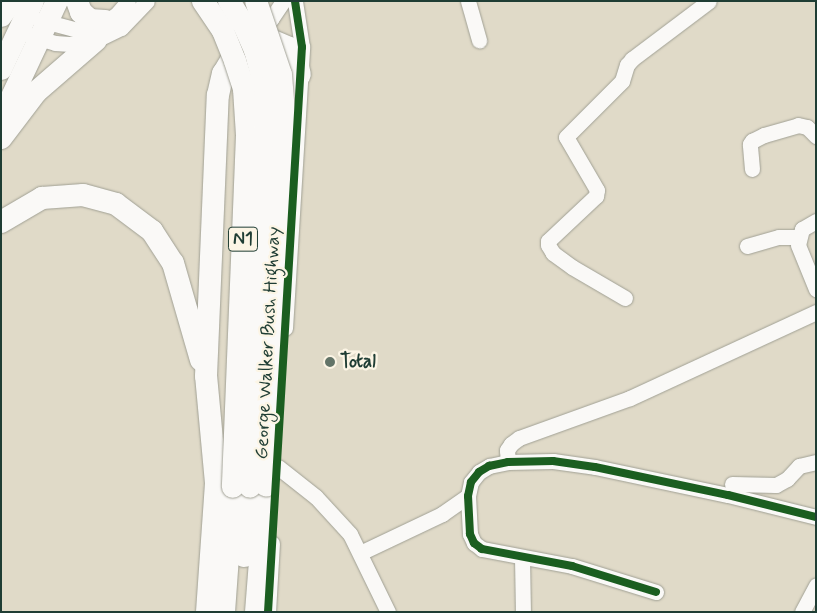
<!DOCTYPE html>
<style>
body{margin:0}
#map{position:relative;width:817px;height:613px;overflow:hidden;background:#e0dac8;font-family:Mynerve,sans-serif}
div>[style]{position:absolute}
.roads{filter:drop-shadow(0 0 1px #a0a094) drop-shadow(0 0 1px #a0a094)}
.minor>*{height:15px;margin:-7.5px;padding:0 7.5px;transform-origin:7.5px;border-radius:7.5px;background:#faf9f7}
.highway>*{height:22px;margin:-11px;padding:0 11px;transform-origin:11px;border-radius:11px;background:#faf9f7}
.bridges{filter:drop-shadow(0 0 1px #a0a094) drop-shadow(0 0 1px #a0a094)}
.highway-bridge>*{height:22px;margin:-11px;padding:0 11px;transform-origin:11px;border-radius:11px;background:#faf9f7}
.cycleway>*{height:8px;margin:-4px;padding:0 4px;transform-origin:4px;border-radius:4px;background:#1b5e20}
.dots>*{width:14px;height:14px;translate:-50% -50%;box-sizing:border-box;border:2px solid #fcf5e5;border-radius:50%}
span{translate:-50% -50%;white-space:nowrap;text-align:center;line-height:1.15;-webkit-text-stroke:4.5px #fcf5e5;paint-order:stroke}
.shield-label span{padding:1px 4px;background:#fcf5e5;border:1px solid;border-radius:4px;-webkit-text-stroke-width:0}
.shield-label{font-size:18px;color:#1f3d34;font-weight:700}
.street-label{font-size:19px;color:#1f3d34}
.poi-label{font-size:19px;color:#1f3d34;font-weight:700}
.left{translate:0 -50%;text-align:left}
.frame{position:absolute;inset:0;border:2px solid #1f3d34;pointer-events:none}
</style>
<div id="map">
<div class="roads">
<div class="minor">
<i style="left:468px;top:1px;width:41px;rotate:74.2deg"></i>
<i style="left:40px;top:20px;width:38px;rotate:15deg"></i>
<i style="left:77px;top:30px;width:29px;rotate:-18deg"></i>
<i style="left:105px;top:21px;width:13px;rotate:-29deg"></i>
<i style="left:116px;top:15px;width:18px;rotate:-49deg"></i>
<i style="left:259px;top:32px;width:18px;rotate:-47deg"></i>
<i style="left:271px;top:19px;width:22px;rotate:-56deg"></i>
<i style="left:31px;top:36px;width:25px;rotate:16deg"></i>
<i style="left:55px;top:43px;width:15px;rotate:4deg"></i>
<i style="left:70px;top:44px;width:26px;rotate:-9deg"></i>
<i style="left:96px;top:40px;width:28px;rotate:-26deg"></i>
<i style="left:121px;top:28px;width:37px;rotate:-46deg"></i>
<i style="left:752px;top:169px;width:25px;rotate:-95deg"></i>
<i style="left:750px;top:144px;width:4px;rotate:-56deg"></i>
<i style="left:752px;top:141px;width:13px;rotate:-27deg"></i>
<i style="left:764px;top:135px;width:35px;rotate:-16deg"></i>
<i style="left:798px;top:125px;width:9px;rotate:13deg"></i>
<i style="left:807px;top:127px;width:13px;rotate:45deg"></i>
<i style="left:816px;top:221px;width:16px;rotate:150deg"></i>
<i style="left:802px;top:229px;width:16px;rotate:104deg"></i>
<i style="left:798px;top:245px;width:48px;rotate:67.8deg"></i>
<i style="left:747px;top:246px;width:33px;rotate:-16deg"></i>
<i style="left:779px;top:237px;width:20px"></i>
<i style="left:625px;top:298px;width:61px;rotate:-149.7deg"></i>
<i style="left:572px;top:267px;width:24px;rotate:-144deg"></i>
<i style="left:553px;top:253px;width:9px;rotate:-122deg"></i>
<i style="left:548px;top:245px;width:4px;rotate:-90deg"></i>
<i style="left:548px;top:241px;width:66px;rotate:-43.2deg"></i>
<i style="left:596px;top:196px;width:6px;rotate:-81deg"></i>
<i style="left:597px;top:190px;width:61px;rotate:-120.3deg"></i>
<i style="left:566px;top:137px;width:79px;rotate:-45deg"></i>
<i style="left:622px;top:81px;width:17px;rotate:-73deg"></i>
<i style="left:627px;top:65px;width:8px;rotate:-50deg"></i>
<i style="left:632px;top:59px;width:96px;rotate:-37deg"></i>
<i style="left:285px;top:328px;width:282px;rotate:-86.5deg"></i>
<i style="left:302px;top:47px;width:47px;rotate:-98.7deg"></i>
<i style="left:508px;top:462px;width:12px;rotate:-95deg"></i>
<i style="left:507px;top:450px;width:7px;rotate:-56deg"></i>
<i style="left:511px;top:444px;width:10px;rotate:-37deg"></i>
<i style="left:519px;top:438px;width:118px;rotate:-19.8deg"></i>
<i style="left:630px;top:398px;width:205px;rotate:-24.8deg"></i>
<i style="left:278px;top:467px;width:48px;rotate:38.3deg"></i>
<i style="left:316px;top:497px;width:50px;rotate:47.4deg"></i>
<i style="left:350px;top:534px;width:87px;rotate:64deg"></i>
<i style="left:732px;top:484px;width:44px;rotate:1.3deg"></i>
<i style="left:776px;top:485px;width:13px;rotate:-29deg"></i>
<i style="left:787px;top:479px;width:18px;rotate:-47deg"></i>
<i style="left:799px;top:466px;width:17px;rotate:-13deg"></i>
<i style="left:360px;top:553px;width:91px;rotate:-25.4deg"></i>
<i style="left:442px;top:514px;width:32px;rotate:-35deg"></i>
<i style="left:522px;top:557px;width:55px;rotate:89deg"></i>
<i style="left:656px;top:592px;width:88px;rotate:-162.8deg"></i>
<i style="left:572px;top:566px;width:92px;rotate:-169.3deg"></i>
<i style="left:482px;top:549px;width:10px;rotate:-143deg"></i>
<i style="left:474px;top:543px;width:10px;rotate:-114deg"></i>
<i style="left:470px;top:534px;width:38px;rotate:-93deg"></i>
<i style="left:468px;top:496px;width:14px;rotate:-78deg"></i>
<i style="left:471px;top:482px;width:13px;rotate:-51deg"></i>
<i style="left:479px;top:472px;width:12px;rotate:-31deg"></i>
<i style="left:489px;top:466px;width:19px;rotate:-12deg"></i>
<i style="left:508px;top:462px;width:45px;rotate:-1.3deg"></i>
<i style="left:553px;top:461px;width:42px;rotate:8.1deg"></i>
<i style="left:595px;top:467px;width:136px;rotate:11.9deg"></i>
<i style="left:728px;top:495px;width:91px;rotate:14deg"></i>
<i style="left:268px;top:612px;width:69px;rotate:-86.7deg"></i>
<i style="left:802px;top:612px;width:30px;rotate:-62deg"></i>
</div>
<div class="highway">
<i style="left:77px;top:1px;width:12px;rotate:70deg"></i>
<i style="left:81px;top:12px;width:12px;rotate:42deg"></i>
<i style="left:90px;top:20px;width:15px;rotate:4deg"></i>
<i style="left:1px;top:16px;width:19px;rotate:-54deg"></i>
<i style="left:1px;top:69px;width:75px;rotate:-64.8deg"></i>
<i style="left:1px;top:120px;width:132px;rotate:-64.8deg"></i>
<i style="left:1px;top:138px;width:58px;rotate:-52.7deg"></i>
<i style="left:36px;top:92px;width:79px;rotate:-40.9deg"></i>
<i style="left:1px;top:222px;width:48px;rotate:-30.3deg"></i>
<i style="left:42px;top:198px;width:41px;rotate:-4.2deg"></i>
<i style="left:83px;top:195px;width:34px;rotate:15deg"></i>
<i style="left:116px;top:204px;width:45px;rotate:36.9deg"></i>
<i style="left:152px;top:231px;width:38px;rotate:57deg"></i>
<i style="left:173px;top:263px;width:101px;rotate:73.9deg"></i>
<i style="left:244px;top:556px;width:69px;rotate:-85deg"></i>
<i style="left:207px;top:612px;width:129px;rotate:-86deg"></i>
<i style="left:216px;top:483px;width:107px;rotate:-95.3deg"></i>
<i style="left:206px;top:376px;width:281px;rotate:-87.6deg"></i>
<i style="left:218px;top:95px;width:22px;rotate:-77deg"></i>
<i style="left:223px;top:74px;width:29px;rotate:-59deg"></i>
<i style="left:238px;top:49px;width:20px;rotate:-37deg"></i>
<i style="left:254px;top:37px;width:14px;rotate:8deg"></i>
<i style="left:268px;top:39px;width:23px;rotate:23deg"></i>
<i style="left:289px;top:48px;width:12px;rotate:55deg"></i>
<i style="left:296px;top:58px;width:17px;rotate:77deg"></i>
<i style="left:224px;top:612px;width:125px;rotate:-85.9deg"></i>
<i style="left:256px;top:612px;width:126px;rotate:-85.5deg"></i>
</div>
</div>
<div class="bridges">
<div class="highway-bridge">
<i style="left:203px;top:1px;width:36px;rotate:56deg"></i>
<i style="left:223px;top:31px;width:32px;rotate:68deg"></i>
<i style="left:235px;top:61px;width:29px;rotate:72deg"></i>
<i style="left:244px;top:89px;width:46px;rotate:86.3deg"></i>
<i style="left:247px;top:135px;width:352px;rotate:92.3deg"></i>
<i style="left:229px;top:1px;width:26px;rotate:58deg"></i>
<i style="left:243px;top:23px;width:30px;rotate:66deg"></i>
<i style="left:255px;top:50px;width:39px;rotate:75deg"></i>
<i style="left:265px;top:88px;width:45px;rotate:88.7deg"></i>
<i style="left:266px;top:133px;width:354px;rotate:92.6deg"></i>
<i style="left:256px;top:1px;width:78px;rotate:71.3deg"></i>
<i style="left:281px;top:75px;width:50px;rotate:85.4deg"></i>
<i style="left:285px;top:125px;width:361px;rotate:93deg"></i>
</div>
</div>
<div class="cycleway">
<i style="left:656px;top:592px;width:88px;rotate:-162.8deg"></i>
<i style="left:572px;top:566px;width:92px;rotate:-169.3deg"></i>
<i style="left:482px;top:549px;width:10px;rotate:-143deg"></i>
<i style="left:474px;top:543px;width:10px;rotate:-114deg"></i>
<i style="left:470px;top:534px;width:38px;rotate:-93deg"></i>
<i style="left:468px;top:496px;width:14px;rotate:-78deg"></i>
<i style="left:471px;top:482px;width:13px;rotate:-51deg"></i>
<i style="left:479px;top:472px;width:12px;rotate:-31deg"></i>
<i style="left:489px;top:466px;width:19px;rotate:-12deg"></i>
<i style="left:508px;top:462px;width:45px;rotate:-1.3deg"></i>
<i style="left:553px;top:461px;width:42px;rotate:8.1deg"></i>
<i style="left:595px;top:467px;width:136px;rotate:11.9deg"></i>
<i style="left:728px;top:495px;width:91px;rotate:14deg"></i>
<i style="left:268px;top:612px;width:566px;rotate:-86.56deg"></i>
<i style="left:302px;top:47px;width:47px;rotate:-98.7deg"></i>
</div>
<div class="dots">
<i style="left:330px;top:362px;background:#637468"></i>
</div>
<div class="shield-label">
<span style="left:243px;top:239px">N1</span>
</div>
<div class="street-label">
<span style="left:268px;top:343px;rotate:-87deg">George Walker Bush Highway</span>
</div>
<div class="poi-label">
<span class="left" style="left:340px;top:362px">Total</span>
</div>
<div class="frame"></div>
</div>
